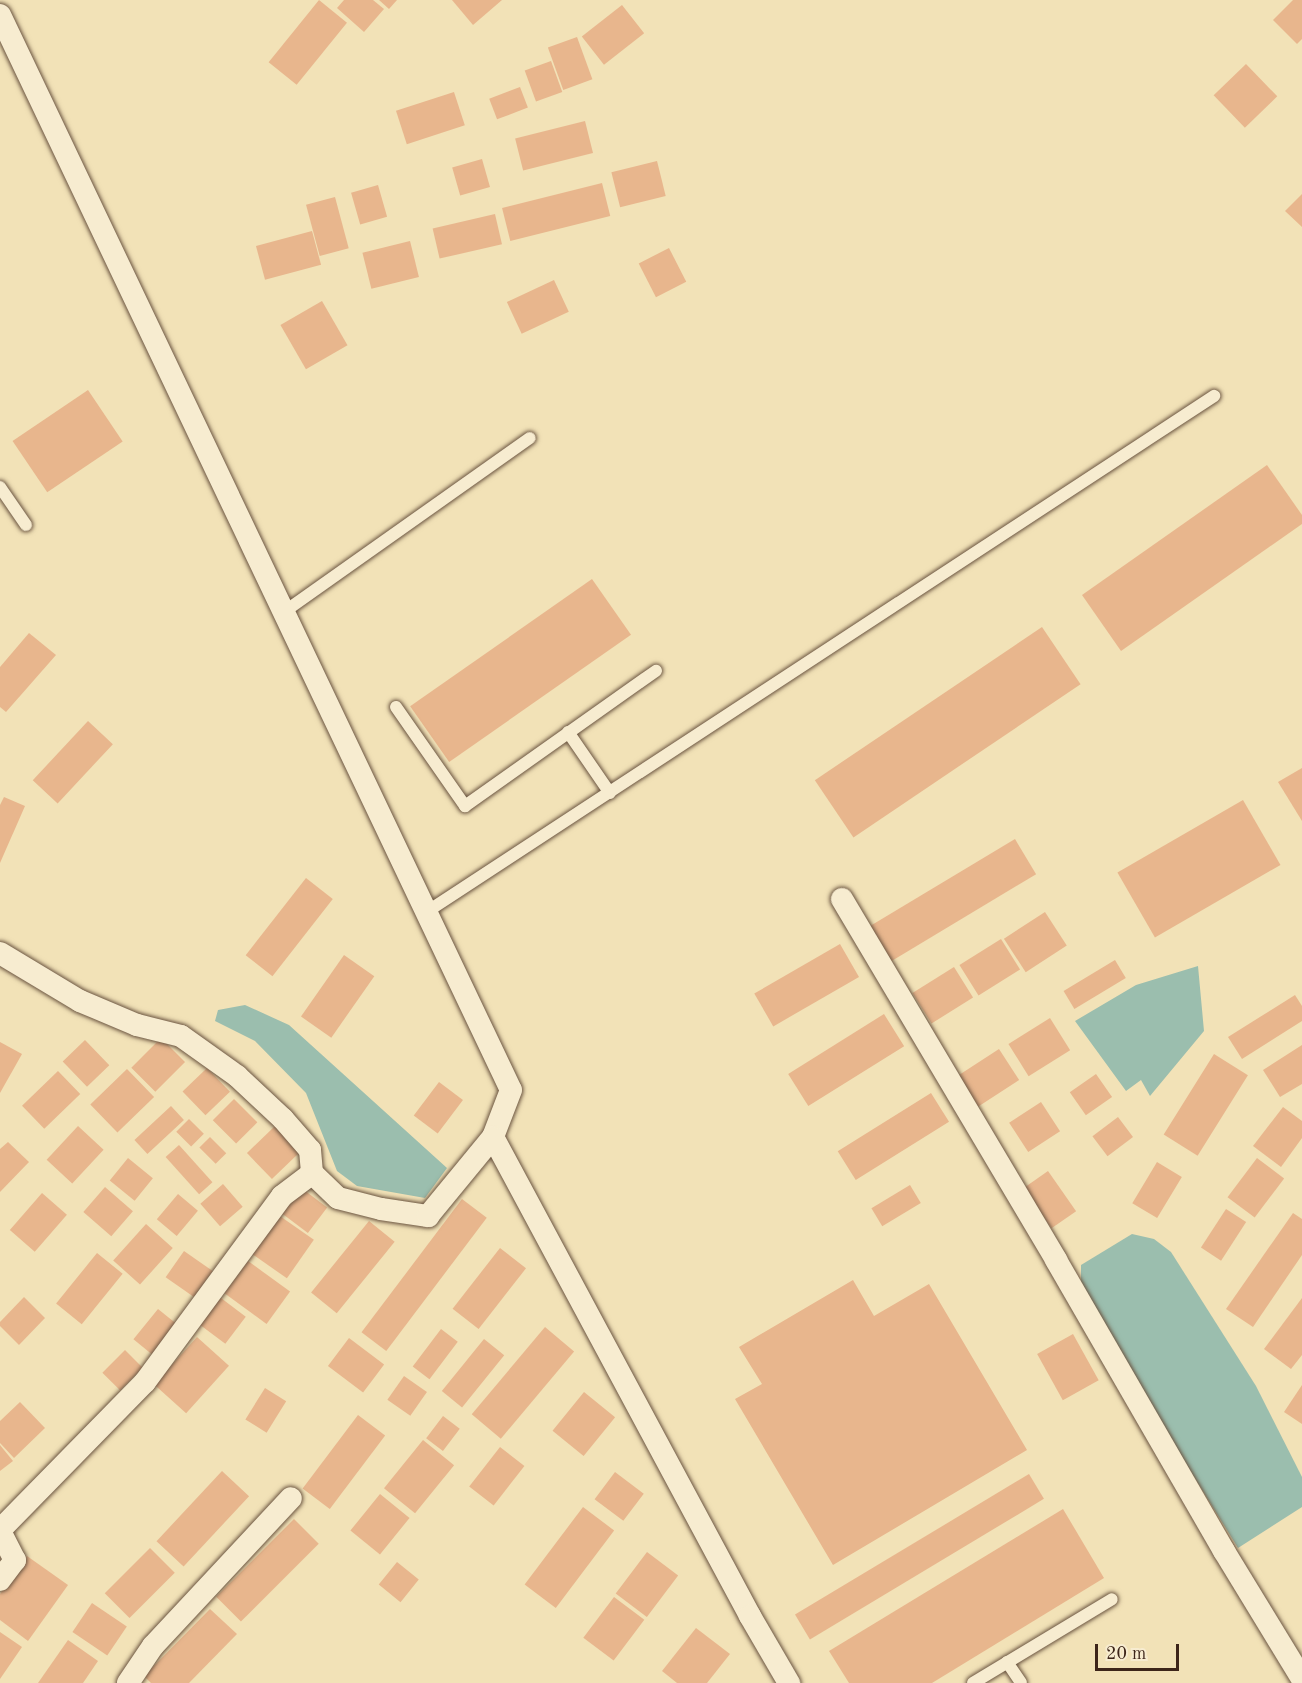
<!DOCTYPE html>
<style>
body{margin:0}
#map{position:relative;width:1302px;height:1683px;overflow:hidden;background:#f2e2b7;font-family:"Old Standard TT",serif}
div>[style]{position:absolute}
.water>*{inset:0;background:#9bbeae}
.building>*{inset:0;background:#e8b68d;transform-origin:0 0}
.roads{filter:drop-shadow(0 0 2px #6a5440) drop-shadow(0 0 2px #6a5440)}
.lane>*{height:12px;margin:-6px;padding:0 6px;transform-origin:6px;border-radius:6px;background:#f7ecd0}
.street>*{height:22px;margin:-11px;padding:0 11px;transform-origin:11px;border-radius:11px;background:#f7ecd0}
span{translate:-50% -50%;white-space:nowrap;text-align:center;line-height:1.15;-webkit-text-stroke:6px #f7ecd0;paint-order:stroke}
.scale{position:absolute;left:1095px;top:1644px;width:84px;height:27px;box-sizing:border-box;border:3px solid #3d2519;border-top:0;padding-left:8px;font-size:18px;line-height:21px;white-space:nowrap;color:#3d2519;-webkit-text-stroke:4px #f7ecd0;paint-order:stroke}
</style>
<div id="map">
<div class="water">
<i style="clip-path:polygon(1198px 966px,1204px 1031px,1150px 1096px,1141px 1080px,1126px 1091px,1075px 1021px,1136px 985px)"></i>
<i style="clip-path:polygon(245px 1005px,289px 1025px,447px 1168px,425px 1198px,357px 1186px,337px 1171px,306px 1093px,255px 1041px,215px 1021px,218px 1010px)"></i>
<i style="clip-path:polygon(1132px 1234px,1154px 1239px,1171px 1252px,1256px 1386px,1302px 1477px,1302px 1507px,1238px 1548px,1114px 1347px,1081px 1281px,1081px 1265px)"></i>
</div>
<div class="building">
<i style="left:319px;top:0;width:36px;height:80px;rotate:39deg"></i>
<i style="clip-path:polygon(344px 0,373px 0,384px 9px,364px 32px,337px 8px)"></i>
<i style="clip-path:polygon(379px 0,397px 0,389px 9px)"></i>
<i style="clip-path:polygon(452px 0,502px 0,473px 25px)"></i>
<i style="clip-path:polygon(1293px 0,1302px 0,1302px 39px,1297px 44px,1273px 20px)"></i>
<i style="left:622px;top:5px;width:36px;height:51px;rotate:52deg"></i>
<i style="left:577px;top:37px;width:45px;height:31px;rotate:70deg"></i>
<i style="left:551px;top:61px;width:33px;height:28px;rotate:70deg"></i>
<i style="left:1246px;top:64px;width:45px;height:45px;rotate:46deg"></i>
<i style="left:520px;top:87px;width:22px;height:33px;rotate:69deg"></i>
<i style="left:454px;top:92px;width:35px;height:61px;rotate:72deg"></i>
<i style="left:585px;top:121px;width:33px;height:72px;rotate:76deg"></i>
<i style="left:482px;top:159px;width:29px;height:31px;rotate:74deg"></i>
<i style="left:657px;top:161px;width:36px;height:47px;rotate:76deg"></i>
<i style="left:602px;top:183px;width:34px;height:103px;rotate:76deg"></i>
<i style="left:378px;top:185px;width:33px;height:28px;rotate:74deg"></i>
<i style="clip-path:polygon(1302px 194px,1302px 227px,1285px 211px)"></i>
<i style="left:335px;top:197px;width:53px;height:30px;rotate:75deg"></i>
<i style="left:495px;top:214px;width:31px;height:64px;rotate:77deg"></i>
<i style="left:312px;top:231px;width:35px;height:58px;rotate:75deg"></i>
<i style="left:410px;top:241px;width:37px;height:49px;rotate:76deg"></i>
<i style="left:669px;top:248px;width:38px;height:34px;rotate:63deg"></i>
<i style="left:554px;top:280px;width:35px;height:52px;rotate:65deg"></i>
<i style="left:322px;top:301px;width:51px;height:48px;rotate:60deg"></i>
<i style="left:88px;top:390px;width:62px;height:91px;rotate:56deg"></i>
<i style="clip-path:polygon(1267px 465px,1302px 515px,1302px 524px,1121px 651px,1082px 595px)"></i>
<i style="left:592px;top:579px;width:68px;height:222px;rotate:55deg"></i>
<i style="left:1042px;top:627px;width:69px;height:274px;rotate:56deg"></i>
<i style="clip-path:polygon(29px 633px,56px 655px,6px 712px,0 707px,0 667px)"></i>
<i style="left:88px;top:721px;width:34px;height:81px;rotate:43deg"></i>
<i style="clip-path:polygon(1302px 768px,1302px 821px,1278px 782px)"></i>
<i style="clip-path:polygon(4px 797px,25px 806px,0 863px,0 805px)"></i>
<i style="left:1243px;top:800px;width:75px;height:145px;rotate:60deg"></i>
<i style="left:1015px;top:839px;width:41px;height:170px;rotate:59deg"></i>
<i style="left:306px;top:878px;width:34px;height:98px;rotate:38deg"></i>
<i style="left:1045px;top:912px;width:40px;height:49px;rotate:57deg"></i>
<i style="left:1001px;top:939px;width:36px;height:49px;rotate:58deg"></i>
<i style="left:840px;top:944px;width:38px;height:99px;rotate:60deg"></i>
<i style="left:344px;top:955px;width:37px;height:75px;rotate:35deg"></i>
<i style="left:1115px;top:960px;width:21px;height:60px;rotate:59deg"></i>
<i style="left:954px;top:967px;width:36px;height:49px;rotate:58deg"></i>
<i style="clip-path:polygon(1295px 995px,1302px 1006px,1302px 1021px,1242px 1059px,1228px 1037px)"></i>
<i style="left:884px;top:1014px;width:38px;height:113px;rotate:58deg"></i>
<i style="left:1050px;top:1018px;width:38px;height:49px;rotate:58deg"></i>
<i style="left:161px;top:1038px;width:34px;height:42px;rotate:45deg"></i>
<i style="left:85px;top:1040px;width:35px;height:31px;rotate:46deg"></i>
<i style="clip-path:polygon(0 1042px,22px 1054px,0 1093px)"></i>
<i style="clip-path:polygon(1302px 1045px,1302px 1084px,1280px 1097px,1263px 1070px)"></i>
<i style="left:999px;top:1049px;width:37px;height:50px;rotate:57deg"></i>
<i style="left:1214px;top:1054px;width:40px;height:95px;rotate:32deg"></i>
<i style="left:207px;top:1068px;width:33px;height:34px;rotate:46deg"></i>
<i style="left:127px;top:1069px;width:39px;height:51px;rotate:46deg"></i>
<i style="left:58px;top:1071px;width:32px;height:50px;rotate:46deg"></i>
<i style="left:1096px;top:1074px;width:28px;height:32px;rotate:55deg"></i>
<i style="left:439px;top:1082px;width:30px;height:42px;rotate:37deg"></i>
<i style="left:931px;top:1093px;width:34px;height:110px;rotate:58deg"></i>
<i style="left:234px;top:1099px;width:33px;height:30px;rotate:45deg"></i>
<i style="left:1041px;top:1102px;width:35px;height:38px;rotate:57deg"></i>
<i style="left:171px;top:1106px;width:19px;height:50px;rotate:47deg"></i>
<i style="clip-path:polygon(1283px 1107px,1302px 1121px,1302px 1138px,1281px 1167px,1253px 1146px)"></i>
<i style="left:1118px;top:1117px;width:25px;height:32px;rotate:53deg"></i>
<i style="left:189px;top:1119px;width:21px;height:18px;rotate:45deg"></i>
<i style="left:78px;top:1126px;width:35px;height:46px;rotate:43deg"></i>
<i style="left:275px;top:1126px;width:36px;height:39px;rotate:46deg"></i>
<i style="left:210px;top:1137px;width:23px;height:15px;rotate:45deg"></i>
<i style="clip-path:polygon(8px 1142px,29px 1162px,0 1192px,0 1149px)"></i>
<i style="left:179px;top:1145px;width:50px;height:18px;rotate:48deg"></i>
<i style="left:128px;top:1158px;width:32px;height:29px;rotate:39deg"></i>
<i style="left:1257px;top:1158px;width:34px;height:49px;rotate:37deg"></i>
<i style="left:1157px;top:1162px;width:29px;height:48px;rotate:31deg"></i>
<i style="left:1048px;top:1171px;width:49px;height:30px;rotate:55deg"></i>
<i style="left:223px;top:1184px;width:30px;height:30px;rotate:49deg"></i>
<i style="left:910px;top:1185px;width:21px;height:45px;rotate:59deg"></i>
<i style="left:105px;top:1187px;width:37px;height:33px;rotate:41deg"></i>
<i style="left:300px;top:1187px;width:34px;height:32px;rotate:37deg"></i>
<i style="left:42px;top:1193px;width:33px;height:49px;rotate:41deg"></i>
<i style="left:178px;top:1194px;width:26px;height:33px;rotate:40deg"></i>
<i style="left:462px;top:1199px;width:31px;height:167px;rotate:37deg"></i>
<i style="left:1226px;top:1209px;width:24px;height:46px;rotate:33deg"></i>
<i style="clip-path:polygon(1293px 1213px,1302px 1219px,1302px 1255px,1253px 1327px,1226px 1309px)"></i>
<i style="left:277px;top:1214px;width:45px;height:47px;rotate:35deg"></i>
<i style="left:369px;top:1221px;width:33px;height:92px;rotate:39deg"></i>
<i style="left:146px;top:1224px;width:36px;height:49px;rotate:42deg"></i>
<i style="left:500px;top:1248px;width:33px;height:77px;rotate:38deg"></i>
<i style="left:184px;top:1251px;width:35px;height:32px;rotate:35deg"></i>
<i style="left:97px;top:1253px;width:33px;height:65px;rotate:39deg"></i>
<i style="left:248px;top:1261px;width:52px;height:40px;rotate:36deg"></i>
<i style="clip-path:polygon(853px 1280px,874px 1316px,929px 1284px,1027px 1450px,833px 1565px,735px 1399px,762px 1384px,739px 1347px)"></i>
<i style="left:217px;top:1295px;width:36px;height:34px;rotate:37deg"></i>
<i style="clip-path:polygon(24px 1297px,45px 1318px,19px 1345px,0 1326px,0 1322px)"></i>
<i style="clip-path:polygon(1302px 1298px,1302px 1355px,1291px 1369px,1264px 1349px)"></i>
<i style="left:158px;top:1309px;width:26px;height:39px;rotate:39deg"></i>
<i style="left:545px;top:1327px;width:38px;height:114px;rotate:40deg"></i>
<i style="left:441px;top:1329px;width:21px;height:47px;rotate:37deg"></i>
<i style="left:1073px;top:1334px;width:53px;height:41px;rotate:61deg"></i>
<i style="left:197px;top:1337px;width:43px;height:64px;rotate:42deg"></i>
<i style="left:349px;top:1338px;width:44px;height:35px;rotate:37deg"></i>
<i style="left:484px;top:1339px;width:26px;height:67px;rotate:39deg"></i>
<i style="left:125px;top:1350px;width:25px;height:32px;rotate:45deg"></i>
<i style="left:404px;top:1376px;width:28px;height:29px;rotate:35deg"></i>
<i style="clip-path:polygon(1302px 1385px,1302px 1424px,1284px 1412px)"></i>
<i style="left:265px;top:1388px;width:25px;height:37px;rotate:32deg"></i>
<i style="left:584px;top:1392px;width:40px;height:50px;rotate:39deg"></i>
<i style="clip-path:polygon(20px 1402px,45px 1428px,14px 1458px,0 1443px,0 1421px)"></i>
<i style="left:358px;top:1415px;width:34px;height:92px;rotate:37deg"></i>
<i style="left:443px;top:1416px;width:21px;height:28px;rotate:37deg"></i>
<i style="left:423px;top:1440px;width:40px;height:62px;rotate:39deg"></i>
<i style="clip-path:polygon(0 1445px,13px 1461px,0 1471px)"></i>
<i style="left:500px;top:1447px;width:31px;height:50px;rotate:38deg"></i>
<i style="left:222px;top:1471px;width:37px;height:96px;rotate:43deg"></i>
<i style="left:615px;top:1472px;width:36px;height:34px;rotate:37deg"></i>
<i style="left:1029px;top:1474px;width:29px;height:273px;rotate:59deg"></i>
<i style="left:380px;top:1494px;width:38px;height:47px;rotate:39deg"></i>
<i style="left:583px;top:1507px;width:39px;height:97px;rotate:37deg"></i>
<i style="clip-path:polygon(1063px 1509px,1104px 1578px,932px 1683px,849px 1683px,829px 1651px)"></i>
<i style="left:294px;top:1519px;width:35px;height:110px;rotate:45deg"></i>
<i style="left:150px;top:1548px;width:35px;height:64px;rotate:45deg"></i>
<i style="left:647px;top:1552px;width:39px;height:52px;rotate:37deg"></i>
<i style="clip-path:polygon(27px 1556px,68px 1585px,28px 1641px,0 1620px,0 1594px)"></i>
<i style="left:397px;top:1562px;width:28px;height:29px;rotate:39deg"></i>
<i style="left:614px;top:1597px;width:38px;height:51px;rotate:37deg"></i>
<i style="left:92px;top:1603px;width:42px;height:35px;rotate:34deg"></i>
<i style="clip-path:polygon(210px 1609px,237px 1634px,189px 1683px,151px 1683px,144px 1676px)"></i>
<i style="clip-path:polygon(696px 1628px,730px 1654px,707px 1683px,677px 1683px,662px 1671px)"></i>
<i style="clip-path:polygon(0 1632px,22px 1647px,0 1679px)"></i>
<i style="clip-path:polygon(68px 1640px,98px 1661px,83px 1683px,38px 1683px)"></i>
</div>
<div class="roads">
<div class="lane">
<i style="left:0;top:487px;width:46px;rotate:55.6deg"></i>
<i style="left:284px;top:612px;width:301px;rotate:-35.3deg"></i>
<i style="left:396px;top:707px;width:121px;rotate:55.1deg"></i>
<i style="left:465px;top:806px;width:234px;rotate:-35.3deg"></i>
<i style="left:568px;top:732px;width:74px;rotate:55.5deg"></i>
<i style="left:428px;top:911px;width:940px;rotate:-33.23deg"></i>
<i style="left:1007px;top:1662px;width:25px;rotate:56deg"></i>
<i style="left:973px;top:1683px;width:162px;rotate:-31.1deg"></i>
</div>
<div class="street">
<i style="left:0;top:15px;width:1190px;rotate:64.58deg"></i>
<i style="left:511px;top:1090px;width:50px;rotate:111deg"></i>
<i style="left:493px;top:1137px;width:544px;rotate:61.78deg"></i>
<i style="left:750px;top:1616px;width:78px;rotate:59.8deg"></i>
<i style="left:842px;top:899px;width:420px;rotate:59.3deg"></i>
<i style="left:1056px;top:1260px;width:336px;rotate:60deg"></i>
<i style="left:1224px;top:1551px;width:150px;rotate:58.6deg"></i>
<i style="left:0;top:953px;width:93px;rotate:31deg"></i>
<i style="left:80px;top:1001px;width:62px;rotate:22.8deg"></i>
<i style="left:137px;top:1025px;width:45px;rotate:14deg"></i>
<i style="left:181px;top:1036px;width:69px;rotate:35.5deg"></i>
<i style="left:237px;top:1076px;width:63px;rotate:43.1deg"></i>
<i style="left:283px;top:1119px;width:41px;rotate:48.9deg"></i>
<i style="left:310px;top:1150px;width:23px;rotate:85deg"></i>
<i style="left:0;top:1530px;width:207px;rotate:-45.6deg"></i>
<i style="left:145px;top:1382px;width:231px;rotate:-53.6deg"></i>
<i style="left:282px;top:1196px;width:38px;rotate:-37deg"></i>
<i style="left:312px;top:1173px;width:36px;rotate:44deg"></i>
<i style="left:338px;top:1198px;width:44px;rotate:14.3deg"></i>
<i style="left:381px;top:1209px;width:48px;rotate:8.5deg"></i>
<i style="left:428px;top:1216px;width:102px;rotate:-50.6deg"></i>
<i style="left:0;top:1531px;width:33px;rotate:63deg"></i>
<i style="left:15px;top:1560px;width:25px;rotate:127deg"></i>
<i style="left:128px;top:1683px;width:45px;rotate:-56deg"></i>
<i style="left:153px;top:1646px;width:202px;rotate:-47deg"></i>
</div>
</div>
<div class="scale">20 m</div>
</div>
